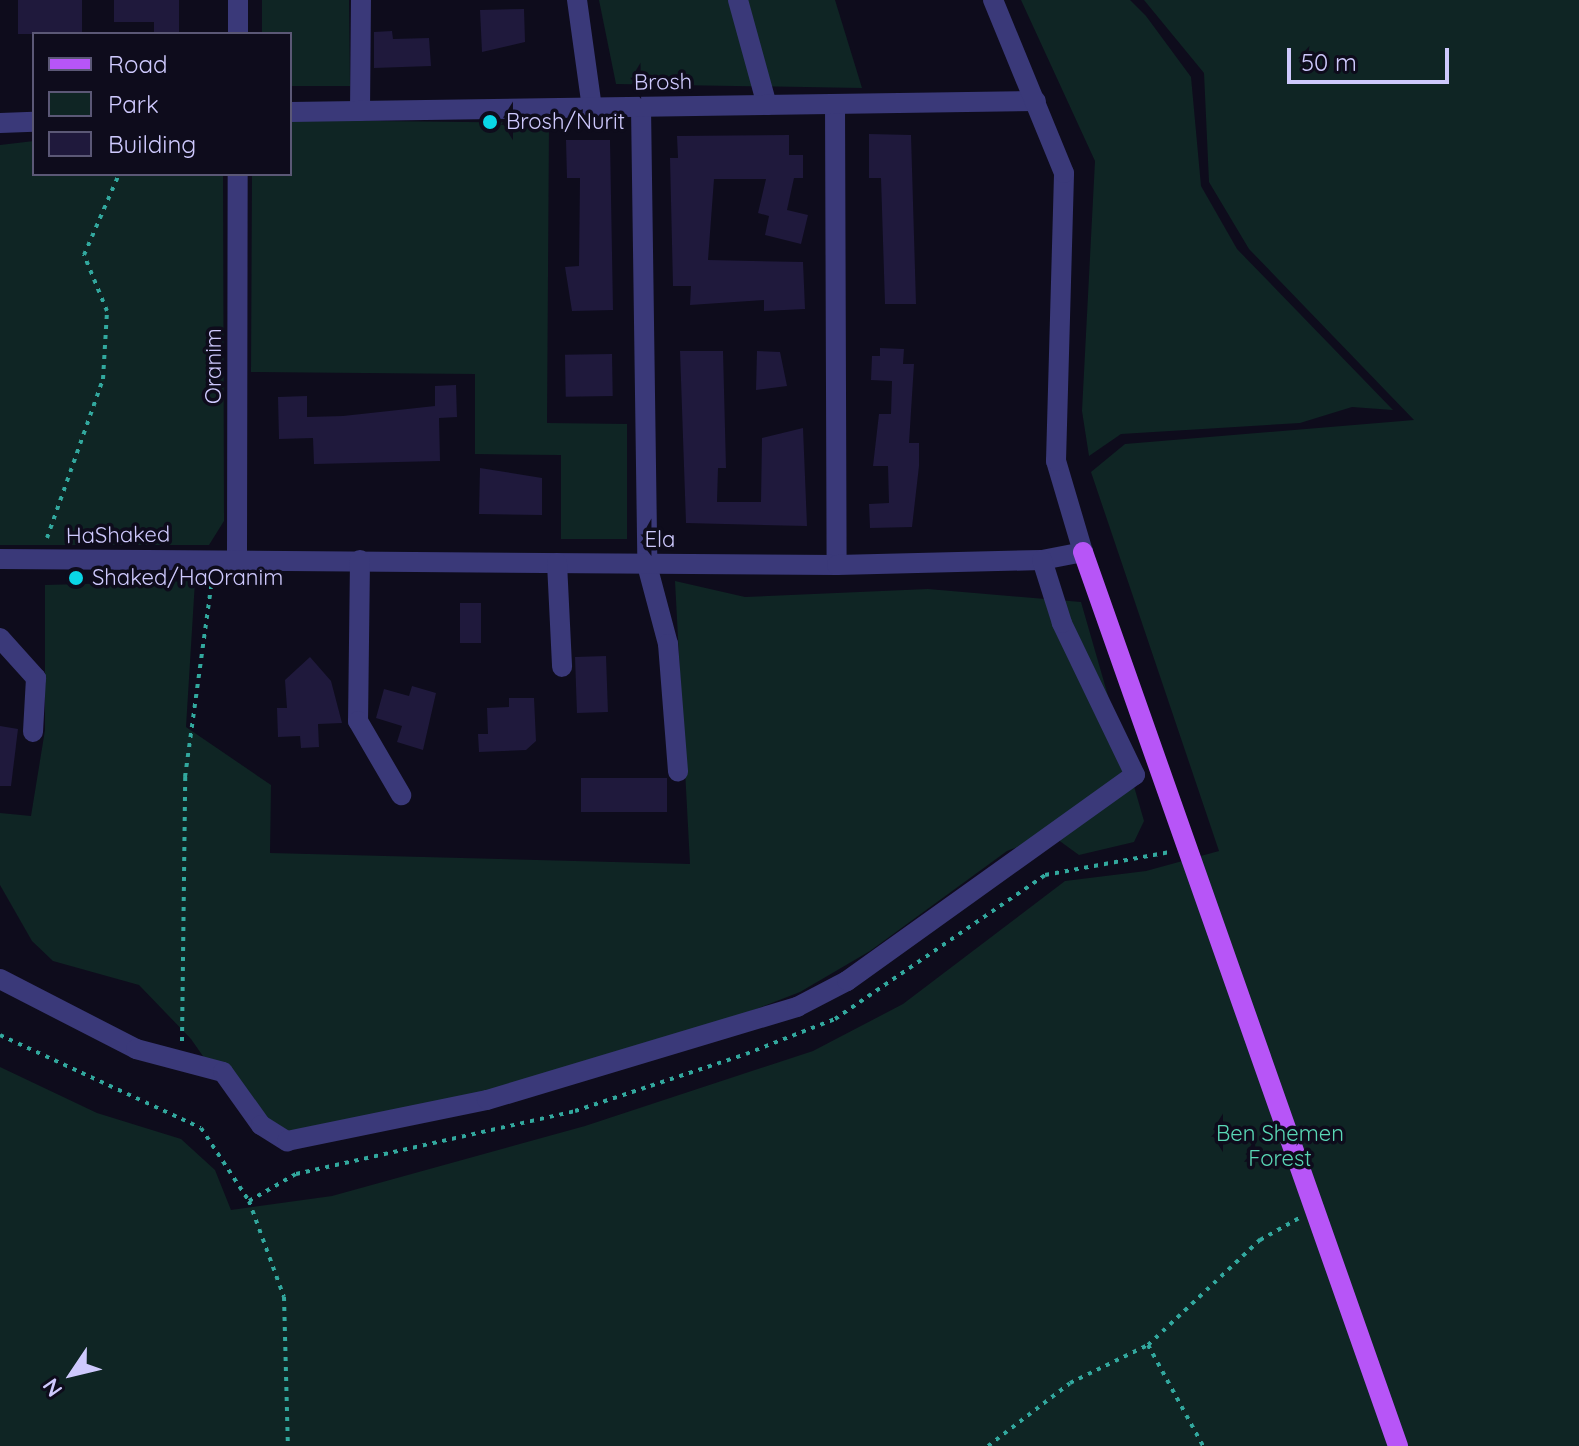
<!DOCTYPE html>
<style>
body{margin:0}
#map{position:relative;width:1579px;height:1446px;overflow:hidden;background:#0e0c1c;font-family:Quicksand,sans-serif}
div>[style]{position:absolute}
.green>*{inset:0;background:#0f2524}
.building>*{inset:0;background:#1f193c;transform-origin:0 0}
.path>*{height:4px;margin-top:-2px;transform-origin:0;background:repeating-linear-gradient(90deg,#32a89e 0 4px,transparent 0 10px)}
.minor>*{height:20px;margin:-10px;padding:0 10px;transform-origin:10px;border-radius:10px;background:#3a3979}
.major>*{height:20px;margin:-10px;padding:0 10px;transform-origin:10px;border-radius:10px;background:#b755f7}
.dots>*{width:22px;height:22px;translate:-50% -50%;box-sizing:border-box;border:4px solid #0e0c1c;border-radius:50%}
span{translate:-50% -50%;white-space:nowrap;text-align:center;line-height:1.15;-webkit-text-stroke:7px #0e0c1c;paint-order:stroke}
.street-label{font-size:22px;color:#cec9fd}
.poi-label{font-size:22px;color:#cec9fd}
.left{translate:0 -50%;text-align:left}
.park-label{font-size:22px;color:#5ad8b6}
.legend{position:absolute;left:32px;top:32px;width:260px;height:144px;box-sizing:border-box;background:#0e0c1c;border:2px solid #5b5876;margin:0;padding:10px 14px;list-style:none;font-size:24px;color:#cec9fd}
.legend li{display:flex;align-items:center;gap:16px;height:40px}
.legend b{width:40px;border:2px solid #5b5876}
.north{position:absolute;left:32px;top:1334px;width:80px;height:80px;-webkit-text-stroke:6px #0e0c1c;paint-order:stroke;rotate:235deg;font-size:22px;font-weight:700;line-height:32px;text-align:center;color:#cec9fd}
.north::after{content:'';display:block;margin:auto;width:28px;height:36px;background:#cec9fd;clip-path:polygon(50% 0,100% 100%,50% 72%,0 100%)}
.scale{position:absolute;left:1287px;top:48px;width:162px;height:36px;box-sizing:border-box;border:4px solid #cec9fd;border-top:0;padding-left:10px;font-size:24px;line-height:28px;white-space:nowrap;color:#cec9fd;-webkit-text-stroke:6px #0e0c1c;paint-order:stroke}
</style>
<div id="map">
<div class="green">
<i style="clip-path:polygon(262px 0,349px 0,350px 86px,290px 86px,290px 34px,262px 34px)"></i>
<i style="clip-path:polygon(599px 0,835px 0,862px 88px,616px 84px)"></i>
<i style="clip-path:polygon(1021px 0,1130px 0,1146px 16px,1191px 77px,1201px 186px,1237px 249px,1393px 410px,1352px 407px,1300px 423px,1121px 434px,1089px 456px,1082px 411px,1095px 161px)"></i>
<i style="clip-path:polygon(1144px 0,1579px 0,1579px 1446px,0 1446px,0 1067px,97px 1113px,181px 1139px,215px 1170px,231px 1210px,332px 1196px,585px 1126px,813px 1051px,903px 1004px,1065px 881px,1146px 871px,1219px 851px,1091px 472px,1125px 444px,1414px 420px,1249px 249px,1209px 182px,1204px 73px)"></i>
<i style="clip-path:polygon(290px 120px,549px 123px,547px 423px,627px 424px,627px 539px,561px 539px,561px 455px,475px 454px,475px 374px,251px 372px,252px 174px,290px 174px)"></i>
<i style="clip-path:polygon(34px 141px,34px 174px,223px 174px,224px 521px,209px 545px,0 545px,0 145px)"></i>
<i style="clip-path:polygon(195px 581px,186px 727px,271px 785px,270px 853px,690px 864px,675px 581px,745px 597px,928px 589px,1081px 602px,1144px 821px,1134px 842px,1079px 855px,1050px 834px,1007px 851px,870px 951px,800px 992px,712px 1026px,515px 1085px,287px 1134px,254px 1129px,191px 1039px,139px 985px,53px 961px,32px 941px,0 885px,0 813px,31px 816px,45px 730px,45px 585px)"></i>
</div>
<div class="building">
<i style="left:18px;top:0;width:64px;height:34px"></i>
<i style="clip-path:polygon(114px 0,179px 0,179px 34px,154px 34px,154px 22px,114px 22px)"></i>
<i style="clip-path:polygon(524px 9px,525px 42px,482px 52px,480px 10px)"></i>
<i style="clip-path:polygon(392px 31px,393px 39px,429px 38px,431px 66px,374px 68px,374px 32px)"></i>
<i style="clip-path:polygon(869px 134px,911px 135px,916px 304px,885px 304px,881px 178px,869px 178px)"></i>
<i style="clip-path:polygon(789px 135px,789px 155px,803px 155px,803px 178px,794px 178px,787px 210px,808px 215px,801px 244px,765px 235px,769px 216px,758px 213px,766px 179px,714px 179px,708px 260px,803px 262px,805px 309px,764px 311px,764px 300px,690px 305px,691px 286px,673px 286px,670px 158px,678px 158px,677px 136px)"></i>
<i style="clip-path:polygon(566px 140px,610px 140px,613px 310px,572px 311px,565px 267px,579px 266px,580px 178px,567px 178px)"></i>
<i style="clip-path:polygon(880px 348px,904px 349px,903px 364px,914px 364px,909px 443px,919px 443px,919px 466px,912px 527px,870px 528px,869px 504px,889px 503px,888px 466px,873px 466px,879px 414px,891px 414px,892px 381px,871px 380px,872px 356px,880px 356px)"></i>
<i style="clip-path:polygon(680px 351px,723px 351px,726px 468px,718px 468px,717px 502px,761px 502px,762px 438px,803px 428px,807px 526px,686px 523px)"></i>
<i style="clip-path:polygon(757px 351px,780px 352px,787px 386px,756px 390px)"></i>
<i style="left:612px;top:354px;width:42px;height:47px;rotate:89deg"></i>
<i style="clip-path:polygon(456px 385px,457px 417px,439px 418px,440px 461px,314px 464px,313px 438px,279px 439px,278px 397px,307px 396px,307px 417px,343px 416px,435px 406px,435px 386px)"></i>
<i style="clip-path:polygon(480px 468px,542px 478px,542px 515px,479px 514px)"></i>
<i style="left:460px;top:603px;width:21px;height:40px"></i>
<i style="left:606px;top:656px;width:56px;height:31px;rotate:88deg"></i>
<i style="clip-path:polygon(310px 657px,331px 681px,342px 723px,318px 724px,319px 747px,301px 748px,300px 736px,278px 737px,277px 708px,287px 708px,285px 680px)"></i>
<i style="clip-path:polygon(412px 686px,436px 693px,423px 750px,397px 742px,402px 726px,376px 718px,384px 689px,409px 696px)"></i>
<i style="clip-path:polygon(509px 698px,534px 698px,536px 741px,526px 750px,479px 752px,478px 734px,488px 734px,487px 708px,509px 707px)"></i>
<i style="clip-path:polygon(0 726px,18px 729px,11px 786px,0 786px)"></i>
<i style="left:581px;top:778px;width:86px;height:34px"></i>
</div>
<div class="path">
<i style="left:47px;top:538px;width:169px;rotate:-70.6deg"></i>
<i style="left:103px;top:379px;width:68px;rotate:-86.6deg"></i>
<i style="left:107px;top:311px;width:61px;rotate:-112.3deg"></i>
<i style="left:84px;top:255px;width:88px;rotate:-66.6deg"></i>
<i style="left:0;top:1035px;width:221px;rotate:24.8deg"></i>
<i style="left:201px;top:1128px;width:87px;rotate:56.7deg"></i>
<i style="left:249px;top:1201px;width:102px;rotate:70deg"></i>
<i style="left:284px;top:1297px;width:149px;rotate:88.5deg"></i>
<i style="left:182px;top:1041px;width:264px;rotate:-89.3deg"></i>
<i style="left:185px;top:777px;width:199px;rotate:-82.2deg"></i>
<i style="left:249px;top:1201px;width:54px;rotate:-29.9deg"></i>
<i style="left:296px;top:1174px;width:286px;rotate:-12.7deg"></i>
<i style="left:575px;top:1111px;width:180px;rotate:-18.4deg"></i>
<i style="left:746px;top:1054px;width:96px;rotate:-21.5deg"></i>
<i style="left:835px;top:1019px;width:255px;rotate:-34.4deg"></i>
<i style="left:1045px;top:875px;width:127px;rotate:-10.4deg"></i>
<i style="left:1148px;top:1345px;width:115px;rotate:61.4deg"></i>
<i style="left:988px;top:1446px;width:103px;rotate:-37.5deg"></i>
<i style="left:1070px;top:1383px;width:87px;rotate:-26deg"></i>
<i style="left:1148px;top:1345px;width:154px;rotate:-43.2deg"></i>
<i style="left:1260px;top:1240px;width:45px;rotate:-29.4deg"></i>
</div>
<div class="minor">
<i style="left:238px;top:0;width:34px;rotate:90deg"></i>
<i style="left:577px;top:0;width:109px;rotate:82.1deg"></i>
<i style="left:738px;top:0;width:109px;rotate:74.6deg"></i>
<i style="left:835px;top:104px;width:461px;rotate:89.8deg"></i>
<i style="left:641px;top:107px;width:458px;rotate:89.2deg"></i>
<i style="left:647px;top:565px;width:82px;rotate:75.1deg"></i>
<i style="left:668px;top:644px;width:128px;rotate:85.5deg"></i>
<i style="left:360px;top:111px;width:111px;rotate:-89.5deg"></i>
<i style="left:290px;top:112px;width:746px;rotate:-0.84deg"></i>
<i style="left:0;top:123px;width:34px;rotate:-2deg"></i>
<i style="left:237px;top:557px;width:383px;rotate:-89.9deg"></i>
<i style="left:0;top:559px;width:837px;rotate:0.41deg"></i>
<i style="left:837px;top:565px;width:205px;rotate:-1.4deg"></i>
<i style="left:1042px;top:560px;width:42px;rotate:-11deg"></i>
<i style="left:1083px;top:552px;width:95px;rotate:-106.5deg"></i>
<i style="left:1056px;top:461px;width:288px;rotate:-88.4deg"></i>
<i style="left:1064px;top:173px;width:187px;rotate:-112.3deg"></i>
<i style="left:360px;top:560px;width:161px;rotate:90.7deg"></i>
<i style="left:358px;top:721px;width:86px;rotate:59.8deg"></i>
<i style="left:557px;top:563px;width:104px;rotate:87.2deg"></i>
<i style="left:0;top:638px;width:54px;rotate:48deg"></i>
<i style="left:36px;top:678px;width:54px;rotate:93.2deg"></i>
<i style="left:0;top:979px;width:153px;rotate:27.2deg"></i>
<i style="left:136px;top:1049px;width:90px;rotate:14.8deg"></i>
<i style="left:223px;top:1072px;width:65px;rotate:54.4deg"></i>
<i style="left:261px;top:1125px;width:31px;rotate:32deg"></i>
<i style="left:287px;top:1141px;width:204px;rotate:-11.6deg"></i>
<i style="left:487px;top:1100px;width:324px;rotate:-16.7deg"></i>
<i style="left:797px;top:1007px;width:56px;rotate:-27.5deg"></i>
<i style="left:847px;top:981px;width:354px;rotate:-35.6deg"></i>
<i style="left:1135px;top:775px;width:169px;rotate:-115.7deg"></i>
<i style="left:1062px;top:623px;width:66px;rotate:-107.6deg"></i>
</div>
<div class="major">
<i style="left:1083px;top:552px;width:948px;rotate:70.59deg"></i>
</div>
<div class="dots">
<i style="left:490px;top:122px;background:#0ad6e7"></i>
<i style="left:76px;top:578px;background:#0ad6e7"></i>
</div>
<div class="street-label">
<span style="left:663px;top:82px;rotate:-1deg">Brosh</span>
<span style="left:214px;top:366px;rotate:-90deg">Oranim</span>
<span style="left:118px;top:535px;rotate:-1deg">HaShaked</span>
<span style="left:660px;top:540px">Ela</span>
</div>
<div class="poi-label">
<span class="left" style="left:506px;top:122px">Brosh/Nurit</span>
<span class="left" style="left:92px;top:578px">Shaked/HaOranim</span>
</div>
<div class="park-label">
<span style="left:1280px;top:1146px">Ben Shemen<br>Forest</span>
</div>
<ul class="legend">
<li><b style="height:10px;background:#b755f7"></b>Road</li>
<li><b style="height:22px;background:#0f2524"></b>Park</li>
<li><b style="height:22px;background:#1f193c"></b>Building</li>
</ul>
<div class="north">N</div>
<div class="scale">50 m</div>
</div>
